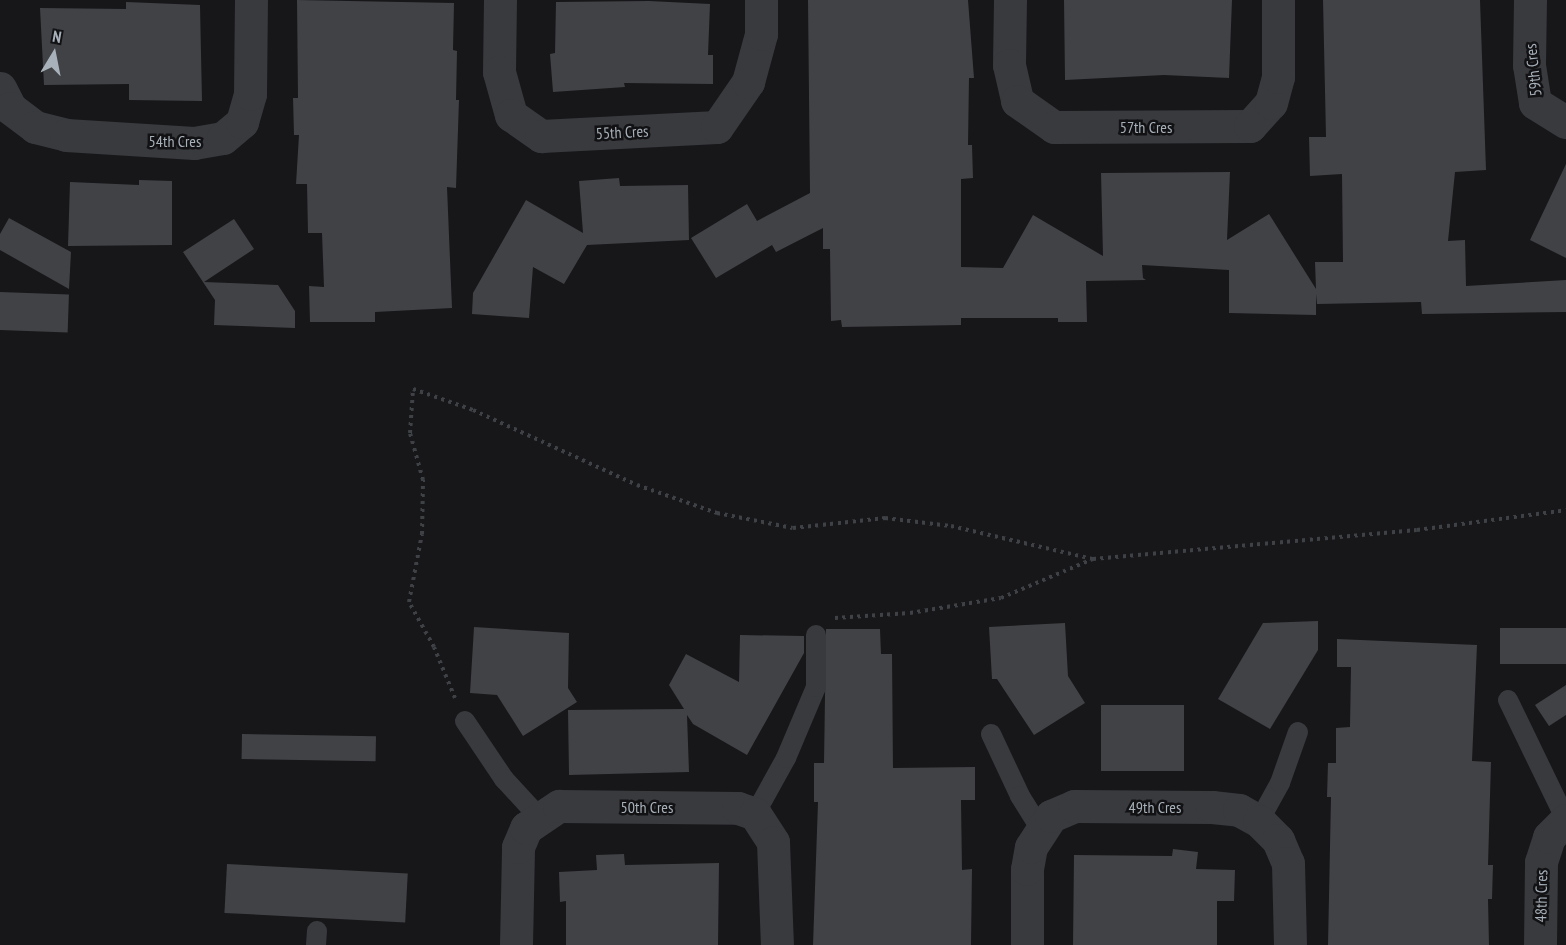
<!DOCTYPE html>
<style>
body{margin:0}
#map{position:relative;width:1566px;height:945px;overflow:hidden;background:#171719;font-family:"PT Sans Narrow",sans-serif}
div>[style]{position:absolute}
.building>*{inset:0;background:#414246;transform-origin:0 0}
.path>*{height:4px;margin-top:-2px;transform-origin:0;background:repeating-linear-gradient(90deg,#3e4145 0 3px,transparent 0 7.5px)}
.service>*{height:20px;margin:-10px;padding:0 10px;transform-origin:10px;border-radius:10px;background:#383a3e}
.minor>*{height:33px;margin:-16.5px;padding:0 16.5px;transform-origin:16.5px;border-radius:16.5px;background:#383a3e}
span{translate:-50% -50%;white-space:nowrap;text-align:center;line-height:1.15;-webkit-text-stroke:5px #121214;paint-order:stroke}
.street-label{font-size:16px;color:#a8b1ba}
.north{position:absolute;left:24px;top:24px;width:60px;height:60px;-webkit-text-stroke:4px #121214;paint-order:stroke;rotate:10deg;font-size:16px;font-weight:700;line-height:24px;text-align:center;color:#a8b1ba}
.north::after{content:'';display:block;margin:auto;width:21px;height:27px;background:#a8b1ba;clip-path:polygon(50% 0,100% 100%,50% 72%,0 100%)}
</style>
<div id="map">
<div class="building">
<i style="clip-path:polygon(297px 0,454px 3px,453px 50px,457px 51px,456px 100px,459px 100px,456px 188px,447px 187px,452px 308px,375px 312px,375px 322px,310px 322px,309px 286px,324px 287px,322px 233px,308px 233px,307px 184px,296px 184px,299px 135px,294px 135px,293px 98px,298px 98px)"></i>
<i style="clip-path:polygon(808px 0,968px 0,974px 78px,969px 78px,968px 145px,972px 145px,973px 178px,961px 179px,961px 267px,1003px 268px,1033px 215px,1103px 256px,1101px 173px,1230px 172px,1227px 240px,1269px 214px,1316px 289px,1315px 262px,1343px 262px,1342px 174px,1310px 176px,1309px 137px,1326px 137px,1323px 0,1480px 0,1486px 170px,1455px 172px,1448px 241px,1465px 240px,1466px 286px,1566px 280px,1566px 312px,1422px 314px,1421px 302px,1317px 304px,1316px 294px,1316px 315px,1229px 313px,1229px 270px,1142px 265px,1143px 278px,1146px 280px,1086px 281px,1087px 322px,1058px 322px,1058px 318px,961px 318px,961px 325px,842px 327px,841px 320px,831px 321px,830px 249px,823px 249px,823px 228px,776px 252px,772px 245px,716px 278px,691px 238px,747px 204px,757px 221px,810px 193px)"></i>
<i style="clip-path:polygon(1064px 0,1232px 0,1229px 78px,1164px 75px,1065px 80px)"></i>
<i style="clip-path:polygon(649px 1px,710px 4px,708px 55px,713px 55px,713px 84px,624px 83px,625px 87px,553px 92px,550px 54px,555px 53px,556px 2px)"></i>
<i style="clip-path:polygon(126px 2px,200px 5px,202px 101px,129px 100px,129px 84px,44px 85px,40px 8px,126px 9px)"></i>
<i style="clip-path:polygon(1566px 164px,1566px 258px,1530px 240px)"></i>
<i style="clip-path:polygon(619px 178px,620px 186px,688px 185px,689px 240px,587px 245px,564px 284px,533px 267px,529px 318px,472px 314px,473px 293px,526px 200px,583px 233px,579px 181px)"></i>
<i style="clip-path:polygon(139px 180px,172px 181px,172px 245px,68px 246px,70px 182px,139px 185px)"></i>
<i style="clip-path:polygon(9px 218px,71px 252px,69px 289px,0 250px,0 234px)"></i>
<i style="clip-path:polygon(234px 219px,254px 249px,204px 282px,278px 285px,295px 311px,295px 328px,214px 325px,215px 300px,183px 252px)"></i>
<i style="left:0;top:292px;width:69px;height:38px;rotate:2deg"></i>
<i style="clip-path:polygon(1318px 621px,1318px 650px,1270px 729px,1218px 699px,1263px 623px)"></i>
<i style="clip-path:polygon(1065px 623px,1068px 676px,1085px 703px,1034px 735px,997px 679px,992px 679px,989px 627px)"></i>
<i style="clip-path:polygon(474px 627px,569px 633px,568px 688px,577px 702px,523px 736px,497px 695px,470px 693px)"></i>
<i style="left:1566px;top:628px;width:36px;height:66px;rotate:90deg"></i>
<i style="clip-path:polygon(826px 629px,880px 629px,881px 654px,892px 654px,893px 768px,975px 767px,975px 800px,961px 800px,962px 870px,972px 869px,971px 945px,813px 945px,818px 802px,814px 802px,814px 763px,824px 763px)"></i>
<i style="clip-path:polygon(740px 635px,804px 636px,804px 653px,747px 755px,693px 724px,687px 715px,689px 772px,569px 775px,568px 710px,684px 709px,669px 685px,686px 654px,739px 682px)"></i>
<i style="clip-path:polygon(1337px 639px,1477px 645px,1472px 761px,1491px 762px,1488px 865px,1493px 865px,1492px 899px,1488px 899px,1489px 945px,1328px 945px,1331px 797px,1327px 797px,1328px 763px,1336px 763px,1336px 728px,1350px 727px,1351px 667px,1337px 667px)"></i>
<i style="clip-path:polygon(1566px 685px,1566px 715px,1549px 726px,1535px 705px)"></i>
<i style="left:1101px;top:705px;width:83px;height:66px"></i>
<i style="left:242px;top:734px;width:134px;height:25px;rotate:1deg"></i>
<i style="clip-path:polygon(1173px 849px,1198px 852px,1196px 869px,1235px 870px,1234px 901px,1217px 901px,1217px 945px,1073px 945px,1074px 855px,1172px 856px)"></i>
<i style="clip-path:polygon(624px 854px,625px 865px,719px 863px,718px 945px,566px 945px,566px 901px,560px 902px,559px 872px,597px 870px,596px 855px)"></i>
<i style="left:227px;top:864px;width:181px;height:49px;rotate:3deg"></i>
</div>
<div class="path">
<i style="left:835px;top:618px;width:75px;rotate:-3.8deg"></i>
<i style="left:910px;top:613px;width:92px;rotate:-9.4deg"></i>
<i style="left:1001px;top:598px;width:100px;rotate:-23deg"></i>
<i style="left:1093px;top:559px;width:325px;rotate:-5.1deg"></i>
<i style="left:1417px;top:530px;width:150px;rotate:-7.6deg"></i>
<i style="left:455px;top:698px;width:55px;rotate:-112.4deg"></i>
<i style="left:434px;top:647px;width:51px;rotate:-119.1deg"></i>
<i style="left:409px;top:602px;width:69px;rotate:-79.2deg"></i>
<i style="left:422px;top:534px;width:54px;rotate:-88.9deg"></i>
<i style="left:423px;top:480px;width:49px;rotate:-105.5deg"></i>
<i style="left:410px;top:433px;width:44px;rotate:-86.1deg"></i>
<i style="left:413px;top:389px;width:64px;rotate:19.3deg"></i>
<i style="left:473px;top:410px;width:180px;rotate:24.6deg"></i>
<i style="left:637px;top:485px;width:85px;rotate:19.3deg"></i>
<i style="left:717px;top:513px;width:77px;rotate:11.2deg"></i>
<i style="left:793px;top:528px;width:93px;rotate:-6.2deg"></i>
<i style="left:885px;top:518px;width:66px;rotate:6.9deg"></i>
<i style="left:951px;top:526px;width:146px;rotate:13.1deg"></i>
</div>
<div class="service">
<i style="left:1508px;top:700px;width:133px;rotate:64.2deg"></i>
<i style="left:465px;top:721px;width:70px;rotate:56.1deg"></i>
<i style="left:504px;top:779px;width:50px;rotate:47.4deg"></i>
<i style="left:991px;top:734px;width:68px;rotate:64.9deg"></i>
<i style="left:1020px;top:796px;width:38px;rotate:58deg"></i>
<i style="left:755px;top:814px;width:64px;rotate:-61deg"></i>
<i style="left:786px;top:758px;width:77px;rotate:-67.1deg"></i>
<i style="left:816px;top:687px;width:52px;rotate:-90deg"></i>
<i style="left:1259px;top:821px;width:43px;rotate:-61.1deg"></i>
<i style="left:1280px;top:783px;width:54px;rotate:-70.6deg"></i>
<i style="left:316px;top:945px;width:14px;rotate:-86deg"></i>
</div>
<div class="minor">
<i style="left:500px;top:0;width:72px;rotate:90.8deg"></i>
<i style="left:499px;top:72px;width:45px;rotate:74.4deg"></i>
<i style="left:511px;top:115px;width:37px;rotate:35deg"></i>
<i style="left:541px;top:136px;width:176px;rotate:-2.9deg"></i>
<i style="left:717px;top:127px;width:55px;rotate:-55.4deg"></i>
<i style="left:748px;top:82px;width:50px;rotate:-74.8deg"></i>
<i style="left:761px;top:34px;width:34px;rotate:-90deg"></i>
<i style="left:1010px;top:0;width:65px;rotate:90.9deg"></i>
<i style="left:1009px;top:65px;width:37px;rotate:77deg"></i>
<i style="left:1017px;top:101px;width:45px;rotate:35.1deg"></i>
<i style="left:1054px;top:127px;width:196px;rotate:-0.3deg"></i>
<i style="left:1250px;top:126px;width:31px;rotate:-48deg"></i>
<i style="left:1271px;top:103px;width:27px;rotate:-75deg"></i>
<i style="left:1278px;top:77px;width:77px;rotate:-90deg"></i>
<i style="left:1530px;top:0;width:65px;rotate:90.9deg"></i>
<i style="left:1529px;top:65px;width:38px;rotate:81deg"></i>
<i style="left:1535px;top:103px;width:36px;rotate:32deg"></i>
<i style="left:0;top:88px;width:22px;rotate:63deg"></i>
<i style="left:10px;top:108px;width:31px;rotate:37deg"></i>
<i style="left:35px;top:127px;width:32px;rotate:14deg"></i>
<i style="left:66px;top:135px;width:128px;rotate:3.6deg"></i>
<i style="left:194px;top:143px;width:29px;rotate:-10deg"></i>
<i style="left:223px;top:138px;width:25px;rotate:-40deg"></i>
<i style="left:242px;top:122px;width:29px;rotate:-74deg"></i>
<i style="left:250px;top:94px;width:94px;rotate:-89.4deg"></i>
<i style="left:516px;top:945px;width:98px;rotate:-88.8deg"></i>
<i style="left:518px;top:847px;width:21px;rotate:-67deg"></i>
<i style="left:526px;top:828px;width:40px;rotate:-34deg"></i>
<i style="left:559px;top:806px;width:179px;rotate:0.6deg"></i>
<i style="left:738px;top:808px;width:18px;rotate:19deg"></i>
<i style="left:755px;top:814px;width:33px;rotate:57deg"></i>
<i style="left:773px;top:842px;width:103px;rotate:87.8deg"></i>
<i style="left:1027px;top:945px;width:76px;rotate:-90deg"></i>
<i style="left:1027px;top:869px;width:22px;rotate:-80deg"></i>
<i style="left:1031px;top:847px;width:37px;rotate:-57deg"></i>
<i style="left:1051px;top:816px;width:25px;rotate:-23deg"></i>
<i style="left:1074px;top:806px;width:138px;rotate:0.4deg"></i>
<i style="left:1212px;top:807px;width:27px;rotate:6deg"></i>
<i style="left:1239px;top:810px;width:23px;rotate:29deg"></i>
<i style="left:1259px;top:821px;width:27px;rotate:45deg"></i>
<i style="left:1278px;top:840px;width:25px;rotate:67deg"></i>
<i style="left:1288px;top:863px;width:82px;rotate:88.6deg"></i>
<i style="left:1540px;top:945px;width:83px;rotate:-89.3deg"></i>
<i style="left:1541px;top:862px;width:26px;rotate:-72deg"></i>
<i style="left:1549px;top:837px;width:24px;rotate:-45deg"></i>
</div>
<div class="street-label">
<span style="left:1533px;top:70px;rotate:-96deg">59th Cres</span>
<span style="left:1146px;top:127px">57th Cres</span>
<span style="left:622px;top:132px;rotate:-3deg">55th Cres</span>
<span style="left:175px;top:141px">54th Cres</span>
<span style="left:647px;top:807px">50th Cres</span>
<span style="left:1155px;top:807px">49th Cres</span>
<span style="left:1541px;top:896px;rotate:-89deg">48th Cres</span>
</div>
<div class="north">N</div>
</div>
